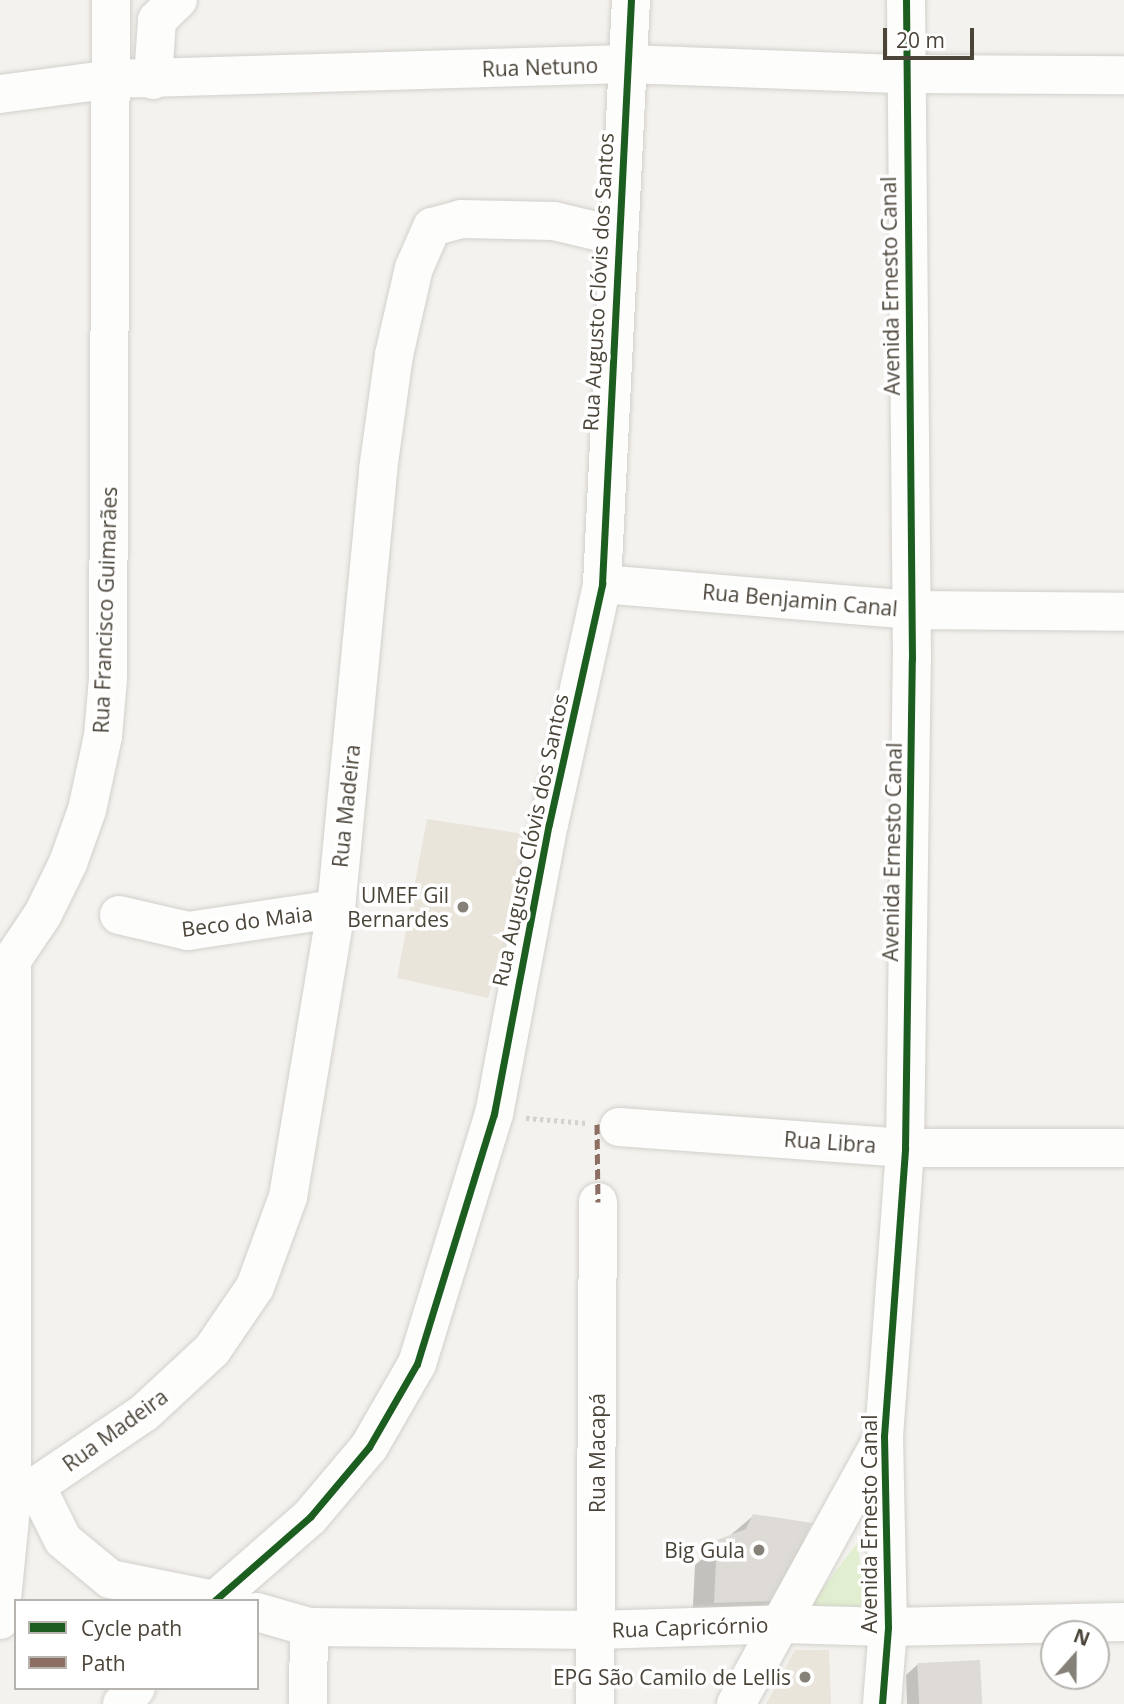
<!DOCTYPE html>
<meta charset="utf-8">
<style>
body{margin:0}
#map{position:relative;width:1124px;height:1704px;overflow:hidden;background:#f4f2ee;font-family:"Open Sans",sans-serif}
div>[style]{position:absolute}
.education>*{inset:0;background:#eae5da}
.green>*{inset:0;background:#e1eecf}
.shadow>*{inset:0;background:#0003}
.building>*{inset:0;background:#dedbd6;transform-origin:0 0}
.path>*{height:4.5px;margin-top:-2.25px;transform-origin:0;background:repeating-linear-gradient(90deg,#d3d2cc 0 3.5px,transparent 0 7px)}
.roads{filter:drop-shadow(0 0 2px #d2d0cb) drop-shadow(0 0 2px #d2d0cb)}
.minor>*{height:38px;margin:-19px;padding:0 19px;transform-origin:19px;border-radius:19px;background:#fdfdfc}
.quiet>*{height:5px;margin-top:-2.5px;transform-origin:0;background:repeating-linear-gradient(90deg,#8d6e63 0 10px,transparent 0 15px)}
.cycleway>*{height:7px;margin:-3.5px;padding:0 3.5px;transform-origin:3.5px;border-radius:3.5px;background:#1b5e20}
.dots>*{width:19px;height:19px;translate:-50% -50%;box-sizing:border-box;border:4px solid #fff;border-radius:50%}
span{translate:-50% -50%;white-space:nowrap;text-align:center;line-height:1.15;-webkit-text-stroke:7px #fff;paint-order:stroke}
.street-label{font-size:21px;color:#4b4439}
.poi-label{font-size:21px;color:#4b4439}
.right{translate:-100% -50%;text-align:right}
.legend{position:absolute;left:14px;top:1599px;width:245px;height:91px;box-sizing:border-box;background:#fff;border:2px solid #b7b4b0;margin:0;padding:9px 12px;list-style:none;font-size:21px;color:#4b4439}
.legend li{display:flex;align-items:center;gap:14px;height:35px}
.legend b{width:35px;border:2px solid #b7b4b0}
.north{position:absolute;left:1040px;top:1620px;width:70px;height:70px;box-sizing:border-box;background:#fff;border:2px solid #b7b4b0;border-radius:50%;rotate:21deg;font-size:19px;font-weight:700;line-height:28px;text-align:center;color:#4b4439}
.north::after{content:'';display:block;margin:auto;width:24px;height:32px;background:#868178;clip-path:polygon(50% 0,100% 100%,50% 72%,0 100%)}
.scale{position:absolute;left:883px;top:28px;width:91px;height:32px;box-sizing:border-box;border:4px solid #4b4439;border-top:0;padding-left:9px;font-size:21px;line-height:24px;white-space:nowrap;color:#4b4439;-webkit-text-stroke:5px #fff;paint-order:stroke}
</style>
<div id="map">
<div class="education">
<i style="clip-path:polygon(427px 819px,537px 836px,488px 998px,397px 978px)"></i>
<i style="clip-path:polygon(795px 1650px,829px 1650px,831px 1704px,766px 1704px)"></i>
</div>
<div class="green">
<i style="clip-path:polygon(858px 1542px,864px 1609px,807px 1609px)"></i>
</div>
<div class="shadow">
<i style="clip-path:polygon(753px 1516px,775px 1600px,752px 1623px,692px 1625px,695px 1565px)"></i>
<i style="clip-path:polygon(918px 1664px,980px 1704px,907px 1704px,906px 1675px)"></i>
</div>
<div class="building">
<i style="clip-path:polygon(753px 1514px,812px 1523px,776px 1601px,714px 1603px,717px 1540px,746px 1529px)"></i>
<i style="left:980px;top:1660px;width:44px;height:63px;rotate:87deg"></i>
</div>
<div class="path">
<i style="left:526px;top:1118px;width:61px;rotate:4.7deg"></i>
</div>
<div class="roads">
<div class="minor">
<i style="left:153px;top:80px;width:60px;rotate:-86.2deg"></i>
<i style="left:157px;top:20px;width:29px;rotate:-44deg"></i>
<i style="left:0;top:94px;width:113px;rotate:-7.6deg"></i>
<i style="left:112px;top:79px;width:515px;rotate:-1.67deg"></i>
<i style="left:627px;top:64px;width:278px;rotate:2.1deg"></i>
<i style="left:905px;top:74px;width:219px;rotate:0.3deg"></i>
<i style="left:602px;top:584px;width:311px;rotate:4.8deg"></i>
<i style="left:912px;top:610px;width:212px;rotate:0.5deg"></i>
<i style="left:119px;top:915px;width:71px;rotate:13.1deg"></i>
<i style="left:188px;top:931px;width:150px;rotate:-8.5deg"></i>
<i style="left:0;top:978px;width:77px;rotate:-56.1deg"></i>
<i style="left:43px;top:914px;width:57px;rotate:-63.9deg"></i>
<i style="left:68px;top:863px;width:56px;rotate:-70.3deg"></i>
<i style="left:87px;top:810px;width:76px;rotate:-77.8deg"></i>
<i style="left:103px;top:736px;width:57px;rotate:-85deg"></i>
<i style="left:108px;top:679px;width:679px;rotate:-89.75deg"></i>
<i style="left:619px;top:1127px;width:287px;rotate:4.2deg"></i>
<i style="left:905px;top:1148px;width:219px"></i>
<i style="left:36px;top:1486px;width:60px;rotate:63.4deg"></i>
<i style="left:63px;top:1540px;width:61px;rotate:39.7deg"></i>
<i style="left:110px;top:1579px;width:111px;rotate:11.4deg"></i>
<i style="left:12px;top:1497px;width:26px;rotate:-25deg"></i>
<i style="left:36px;top:1486px;width:130px;rotate:-34.1deg"></i>
<i style="left:144px;top:1413px;width:93px;rotate:-42.8deg"></i>
<i style="left:212px;top:1350px;width:76px;rotate:-55.7deg"></i>
<i style="left:255px;top:1287px;width:96px;rotate:-69.9deg"></i>
<i style="left:288px;top:1197px;width:292px;rotate:-80.5deg"></i>
<i style="left:336px;top:909px;width:441px;rotate:-84.5deg"></i>
<i style="left:378px;top:470px;width:116px;rotate:-82.1deg"></i>
<i style="left:394px;top:355px;width:89px;rotate:-77.1deg"></i>
<i style="left:414px;top:268px;width:45px;rotate:-66.3deg"></i>
<i style="left:432px;top:227px;width:30px;rotate:-15deg"></i>
<i style="left:461px;top:219px;width:93px;rotate:1.2deg"></i>
<i style="left:554px;top:221px;width:65px;rotate:13.4deg"></i>
<i style="left:214px;top:1601px;width:128px;rotate:-41.2deg"></i>
<i style="left:310px;top:1517px;width:92px;rotate:-49.9deg"></i>
<i style="left:369px;top:1447px;width:96px;rotate:-60deg"></i>
<i style="left:417px;top:1364px;width:262px;rotate:-72.9deg"></i>
<i style="left:494px;top:1114px;width:295px;rotate:-79.3deg"></i>
<i style="left:549px;top:824px;width:246px;rotate:-77.5deg"></i>
<i style="left:602px;top:584px;width:585px;rotate:-87.16deg"></i>
<i style="left:257px;top:1612px;width:54px;rotate:16.1deg"></i>
<i style="left:309px;top:1627px;width:287px;rotate:0.6deg"></i>
<i style="left:596px;top:1630px;width:186px;rotate:-1.8deg"></i>
<i style="left:782px;top:1624px;width:106px;rotate:1.6deg"></i>
<i style="left:888px;top:1627px;width:236px;rotate:-1.2deg"></i>
<i style="left:0;top:1620px;width:124px;rotate:-84.4deg"></i>
<i style="left:12px;top:1497px;width:535px;rotate:-90deg"></i>
<i style="left:122px;top:1704px;width:21px;rotate:-49deg"></i>
<i style="left:308px;top:1704px;width:77px;rotate:-89.3deg"></i>
<i style="left:595px;top:1704px;width:502px;rotate:-89.66deg"></i>
<i style="left:736px;top:1704px;width:300px;rotate:-61.1deg"></i>
<i style="left:882px;top:1704px;width:77px;rotate:-85.5deg"></i>
<i style="left:888px;top:1627px;width:191px;rotate:-91.2deg"></i>
<i style="left:884px;top:1436px;width:289px;rotate:-85.8deg"></i>
<i style="left:905px;top:1148px;width:489px;rotate:-89.2deg"></i>
<i style="left:912px;top:659px;width:659px;rotate:-90.52deg"></i>
</div>
</div>
<div class="quiet">
<i style="left:597px;top:1124px;width:78px;rotate:89.3deg"></i>
</div>
<div class="cycleway">
<i style="left:214px;top:1601px;width:128px;rotate:-41.2deg"></i>
<i style="left:310px;top:1517px;width:92px;rotate:-49.9deg"></i>
<i style="left:369px;top:1447px;width:96px;rotate:-60deg"></i>
<i style="left:417px;top:1364px;width:262px;rotate:-72.9deg"></i>
<i style="left:494px;top:1114px;width:295px;rotate:-79.3deg"></i>
<i style="left:549px;top:824px;width:246px;rotate:-77.5deg"></i>
<i style="left:602px;top:584px;width:585px;rotate:-87.16deg"></i>
<i style="left:882px;top:1704px;width:77px;rotate:-85.5deg"></i>
<i style="left:888px;top:1627px;width:191px;rotate:-91.2deg"></i>
<i style="left:884px;top:1436px;width:289px;rotate:-85.8deg"></i>
<i style="left:905px;top:1148px;width:489px;rotate:-89.2deg"></i>
<i style="left:912px;top:659px;width:659px;rotate:-90.52deg"></i>
</div>
<div class="dots">
<i style="left:463px;top:907px;background:#868178"></i>
<i style="left:759px;top:1550px;background:#868178"></i>
<i style="left:805px;top:1677px;background:#868178"></i>
</div>
<div class="street-label">
<span style="left:540px;top:67px;rotate:-2deg">Rua Netuno</span>
<span style="left:598px;top:282px;rotate:-87deg">Rua Augusto Clóvis dos Santos</span>
<span style="left:890px;top:286px;rotate:-91deg">Avenida Ernesto Canal</span>
<span style="left:800px;top:600px;rotate:5deg">Rua Benjamin Canal</span>
<span style="left:105px;top:610px;rotate:-88deg">Rua Francisco Guimarães</span>
<span style="left:346px;top:806px;rotate:-84deg">Rua Madeira</span>
<span style="left:530px;top:840px;rotate:-78deg">Rua Augusto Clóvis dos Santos</span>
<span style="left:892px;top:852px;rotate:-89deg">Avenida Ernesto Canal</span>
<span style="left:247px;top:921px;rotate:-7deg">Beco do Maia</span>
<span style="left:830px;top:1142px;rotate:4deg">Rua Libra</span>
<span style="left:115px;top:1430px;rotate:-36deg">Rua Madeira</span>
<span style="left:597px;top:1453px;rotate:-90deg">Rua Macapá</span>
<span style="left:869px;top:1524px;rotate:-90deg">Avenida Ernesto Canal</span>
<span style="left:690px;top:1627px;rotate:-2deg">Rua Capricórnio</span>
</div>
<div class="poi-label">
<span class="right" style="left:449px;top:907px">UMEF Gil<br>Bernardes</span>
<span class="right" style="left:745px;top:1550px">Big Gula</span>
<span class="right" style="left:791px;top:1677px">EPG São Camilo de Lellis</span>
</div>
<ul class="legend">
<li><b style="height:9px;background:#1b5e20"></b>Cycle path</li>
<li><b style="height:9px;background:#8d6e63"></b>Path</li>
</ul>
<div class="north">N</div>
<div class="scale">20 m</div>
</div>
